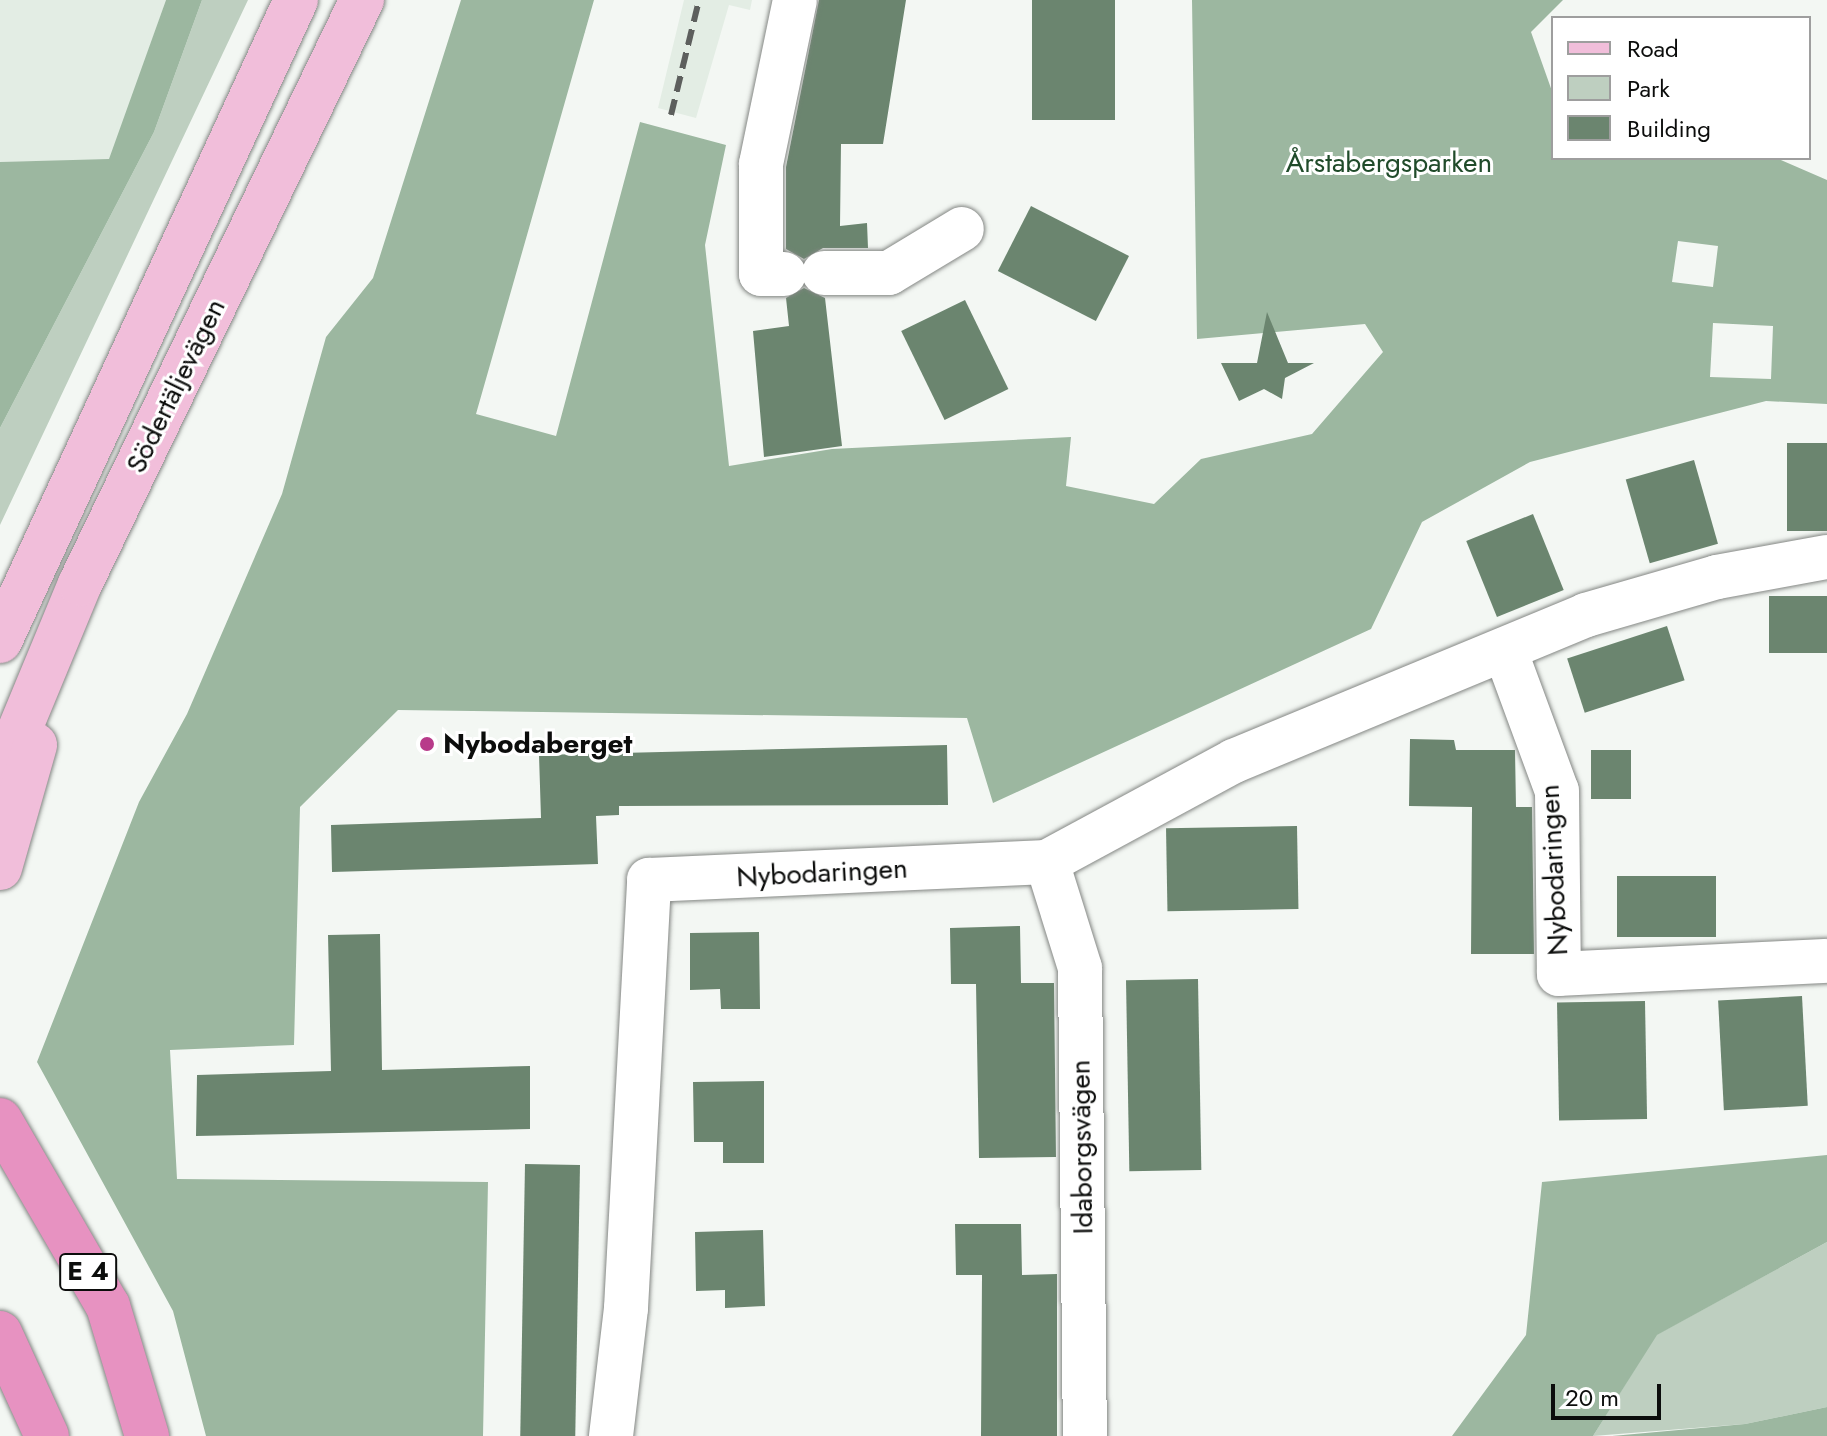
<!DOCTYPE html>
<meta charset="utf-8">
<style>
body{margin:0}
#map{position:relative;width:1827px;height:1436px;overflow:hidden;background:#f3f7f3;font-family:Jost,sans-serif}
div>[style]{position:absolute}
.built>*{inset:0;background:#e3ede4}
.green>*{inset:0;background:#becfc0}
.forest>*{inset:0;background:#9cb7a0}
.building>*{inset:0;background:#6b856f;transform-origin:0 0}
.roads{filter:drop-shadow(0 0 2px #848784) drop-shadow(0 0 2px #848784)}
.minor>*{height:44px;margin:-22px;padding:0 22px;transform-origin:22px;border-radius:22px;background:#fff}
.major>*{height:44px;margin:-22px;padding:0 22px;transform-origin:22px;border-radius:22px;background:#f1beda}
.highway>*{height:44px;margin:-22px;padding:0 22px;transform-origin:22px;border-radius:22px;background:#e792c1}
.rail>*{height:6px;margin-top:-3px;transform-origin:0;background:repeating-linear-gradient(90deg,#5d5f5d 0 16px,transparent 0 24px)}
.dots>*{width:22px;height:22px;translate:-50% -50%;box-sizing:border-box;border:4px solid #fff;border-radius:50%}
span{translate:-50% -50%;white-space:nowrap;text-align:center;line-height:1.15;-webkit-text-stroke:6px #fff;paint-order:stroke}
.shield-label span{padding:2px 6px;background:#fff;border:2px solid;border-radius:6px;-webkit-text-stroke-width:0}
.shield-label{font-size:26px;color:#0c0d0c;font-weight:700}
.park-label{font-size:28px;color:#204b2a}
.street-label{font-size:28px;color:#0c0d0c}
.poi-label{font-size:28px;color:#0c0d0c;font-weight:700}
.left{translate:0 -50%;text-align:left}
.legend{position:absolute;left:1551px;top:16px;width:260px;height:144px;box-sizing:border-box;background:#fff;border:2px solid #9e9e9e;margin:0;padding:10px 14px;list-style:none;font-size:24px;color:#0c0d0c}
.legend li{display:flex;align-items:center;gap:16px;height:40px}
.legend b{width:40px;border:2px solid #9e9e9e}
.scale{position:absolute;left:1551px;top:1384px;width:110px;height:36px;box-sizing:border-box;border:4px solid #0c0d0c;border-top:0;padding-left:10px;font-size:24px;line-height:28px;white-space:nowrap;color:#0c0d0c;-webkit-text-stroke:6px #fff;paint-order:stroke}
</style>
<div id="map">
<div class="built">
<i style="clip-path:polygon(0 0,166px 0,110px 160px,0 162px)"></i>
<i style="clip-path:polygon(684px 0,752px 0,750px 10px,729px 5px,696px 118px,658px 108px)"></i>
</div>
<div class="green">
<i style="clip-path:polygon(202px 0,248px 0,0 525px,0 428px,154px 132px)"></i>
<i style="clip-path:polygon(1827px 1242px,1827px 1407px,1745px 1424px,1593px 1436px,1656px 1335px)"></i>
</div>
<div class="forest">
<i style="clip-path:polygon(166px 0,202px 0,154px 132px,0 428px,0 162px,109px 159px)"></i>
<i style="clip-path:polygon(evenodd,461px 0,594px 0,476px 414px,556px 436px,640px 122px,726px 145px,705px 245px,729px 466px,832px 449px,1071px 437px,1066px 486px,1154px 504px,1201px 459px,1312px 434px,1383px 352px,1365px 324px,1197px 339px,1192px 0,1563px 0,1531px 32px,1553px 94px,1553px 158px,1776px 158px,1827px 180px,1827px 404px,1766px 401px,1530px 462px,1422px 522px,1371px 629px,993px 803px,967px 718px,398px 710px,300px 807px,294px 1045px,170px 1050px,177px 1179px,488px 1182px,483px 1436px,206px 1436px,173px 1311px,37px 1062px,139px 802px,187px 714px,282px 494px,326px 337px,373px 278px,461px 0,1678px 241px,1718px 246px,1713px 287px,1672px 282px,1678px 241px,461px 0,1713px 323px,1773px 326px,1771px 379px,1710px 377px,1713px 323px)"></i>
<i style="clip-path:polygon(1827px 1155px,1827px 1242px,1657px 1335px,1593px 1436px,1452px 1436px,1526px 1335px,1542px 1182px)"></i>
<i style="clip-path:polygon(1827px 1407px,1827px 1436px,1612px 1436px,1745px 1424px)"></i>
</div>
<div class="building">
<i style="clip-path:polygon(819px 0,906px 0,883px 144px,841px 144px,840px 226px,867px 223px,868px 248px,823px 248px,804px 259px,786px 249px,786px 167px)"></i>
<i style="left:1032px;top:0;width:83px;height:120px"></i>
<i style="left:1031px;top:206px;width:110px;height:73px;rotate:27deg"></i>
<i style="clip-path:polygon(804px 288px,825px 298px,842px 446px,764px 457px,753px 331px,789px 326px,786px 298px)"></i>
<i style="left:965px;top:300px;width:99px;height:71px;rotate:64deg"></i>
<i style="clip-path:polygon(1267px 312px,1288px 363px,1314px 363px,1285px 378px,1282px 399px,1264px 389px,1239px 401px,1221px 363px,1257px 363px)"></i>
<i style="left:1827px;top:443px;width:88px;height:40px;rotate:90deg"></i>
<i style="left:1694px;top:460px;width:87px;height:71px;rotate:74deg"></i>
<i style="left:1533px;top:514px;width:82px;height:72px;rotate:68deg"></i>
<i style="left:1827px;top:596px;width:57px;height:58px;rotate:90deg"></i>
<i style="left:1667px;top:626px;width:57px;height:105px;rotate:72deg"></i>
<i style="clip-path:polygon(1410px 739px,1454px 740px,1456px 750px,1515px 750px,1516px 807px,1532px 807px,1534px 954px,1471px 954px,1472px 807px,1409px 806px)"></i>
<i style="clip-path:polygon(947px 745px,948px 805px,619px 806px,619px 815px,596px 816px,598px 864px,332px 872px,331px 825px,541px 818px,539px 755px)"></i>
<i style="left:1591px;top:750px;width:40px;height:49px"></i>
<i style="left:1297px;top:826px;width:83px;height:131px;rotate:89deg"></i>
<i style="left:1716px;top:876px;width:61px;height:99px;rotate:90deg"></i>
<i style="clip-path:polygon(1020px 926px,1021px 983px,1054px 983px,1056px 1157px,979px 1158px,976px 984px,951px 984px,950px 928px)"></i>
<i style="clip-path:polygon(759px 932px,760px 1009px,721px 1009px,720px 989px,690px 990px,690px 933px)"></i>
<i style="clip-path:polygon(380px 934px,382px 1070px,530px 1066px,530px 1129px,196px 1136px,197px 1075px,331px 1071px,328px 935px)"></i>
<i style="left:1198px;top:979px;width:191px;height:72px;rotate:89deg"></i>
<i style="left:1802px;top:996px;width:110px;height:84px;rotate:87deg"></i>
<i style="left:1645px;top:1001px;width:118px;height:88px;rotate:89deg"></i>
<i style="clip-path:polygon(764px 1081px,764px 1163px,723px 1163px,723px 1142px,694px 1142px,693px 1082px)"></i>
<i style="left:525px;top:1164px;width:55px;height:272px;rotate:1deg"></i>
<i style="clip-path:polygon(955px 1224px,1021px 1224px,1022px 1275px,1057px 1274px,1057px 1436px,981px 1436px,982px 1275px,956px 1275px)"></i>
<i style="clip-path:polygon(763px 1230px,765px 1306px,725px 1308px,725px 1290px,696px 1291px,695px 1232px)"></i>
</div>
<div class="roads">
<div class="minor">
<i style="left:824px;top:273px;width:65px"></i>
<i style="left:889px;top:273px;width:85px;rotate:-31.1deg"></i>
<i style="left:784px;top:274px;width:23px;rotate:180deg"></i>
<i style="left:761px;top:274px;width:110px;rotate:-90deg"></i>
<i style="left:761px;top:164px;width:167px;rotate:-78.3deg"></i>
<i style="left:1505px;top:650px;width:150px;rotate:69.8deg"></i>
<i style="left:1557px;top:791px;width:183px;rotate:89.4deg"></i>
<i style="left:1559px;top:974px;width:268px;rotate:-2.8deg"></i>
<i style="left:1047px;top:862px;width:111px;rotate:72.7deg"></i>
<i style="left:1080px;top:968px;width:468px;rotate:89.4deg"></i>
<i style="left:611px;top:1436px;width:129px;rotate:-83.3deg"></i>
<i style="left:626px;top:1308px;width:429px;rotate:-86.9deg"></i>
<i style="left:649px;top:880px;width:398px;rotate:-2.6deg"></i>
<i style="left:1047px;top:862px;width:213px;rotate:-28.4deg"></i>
<i style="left:1234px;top:761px;width:381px;rotate:-22.5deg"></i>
<i style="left:1586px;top:615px;width:136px;rotate:-16.2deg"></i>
<i style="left:1717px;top:577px;width:112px;rotate:-10.3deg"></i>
</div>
<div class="major">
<i style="left:0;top:641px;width:706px;rotate:-65.21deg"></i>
<i style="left:0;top:777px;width:209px;rotate:-67.5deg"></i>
<i style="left:80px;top:584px;width:649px;rotate:-64.23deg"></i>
<i style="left:0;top:868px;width:128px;rotate:-74.1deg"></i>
</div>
<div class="highway">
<i style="left:0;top:1120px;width:215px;rotate:59.9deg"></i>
<i style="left:108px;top:1306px;width:136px;rotate:73.3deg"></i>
<i style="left:0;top:1333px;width:113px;rotate:65.5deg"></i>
</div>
</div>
<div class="rail">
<i style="left:671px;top:115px;width:118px;rotate:-76.3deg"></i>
</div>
<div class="dots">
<i style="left:427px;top:744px;background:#b83b8a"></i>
</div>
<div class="shield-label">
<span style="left:88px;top:1272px">E 4</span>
</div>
<div class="park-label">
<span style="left:1389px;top:163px">Årstabergsparken</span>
</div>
<div class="street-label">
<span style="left:176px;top:386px;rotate:-64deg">Södertäljevägen</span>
<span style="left:1554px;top:870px;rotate:-93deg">Nybodaringen</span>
<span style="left:822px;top:873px;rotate:-3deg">Nybodaringen</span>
<span style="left:1082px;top:1147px;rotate:-91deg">Idaborgsvägen</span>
</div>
<div class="poi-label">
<span class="left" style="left:443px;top:744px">Nybodaberget</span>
</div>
<ul class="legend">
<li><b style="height:10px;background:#f1beda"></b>Road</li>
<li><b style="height:22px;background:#becfc0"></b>Park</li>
<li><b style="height:22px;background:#6b856f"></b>Building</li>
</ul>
<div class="scale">20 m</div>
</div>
